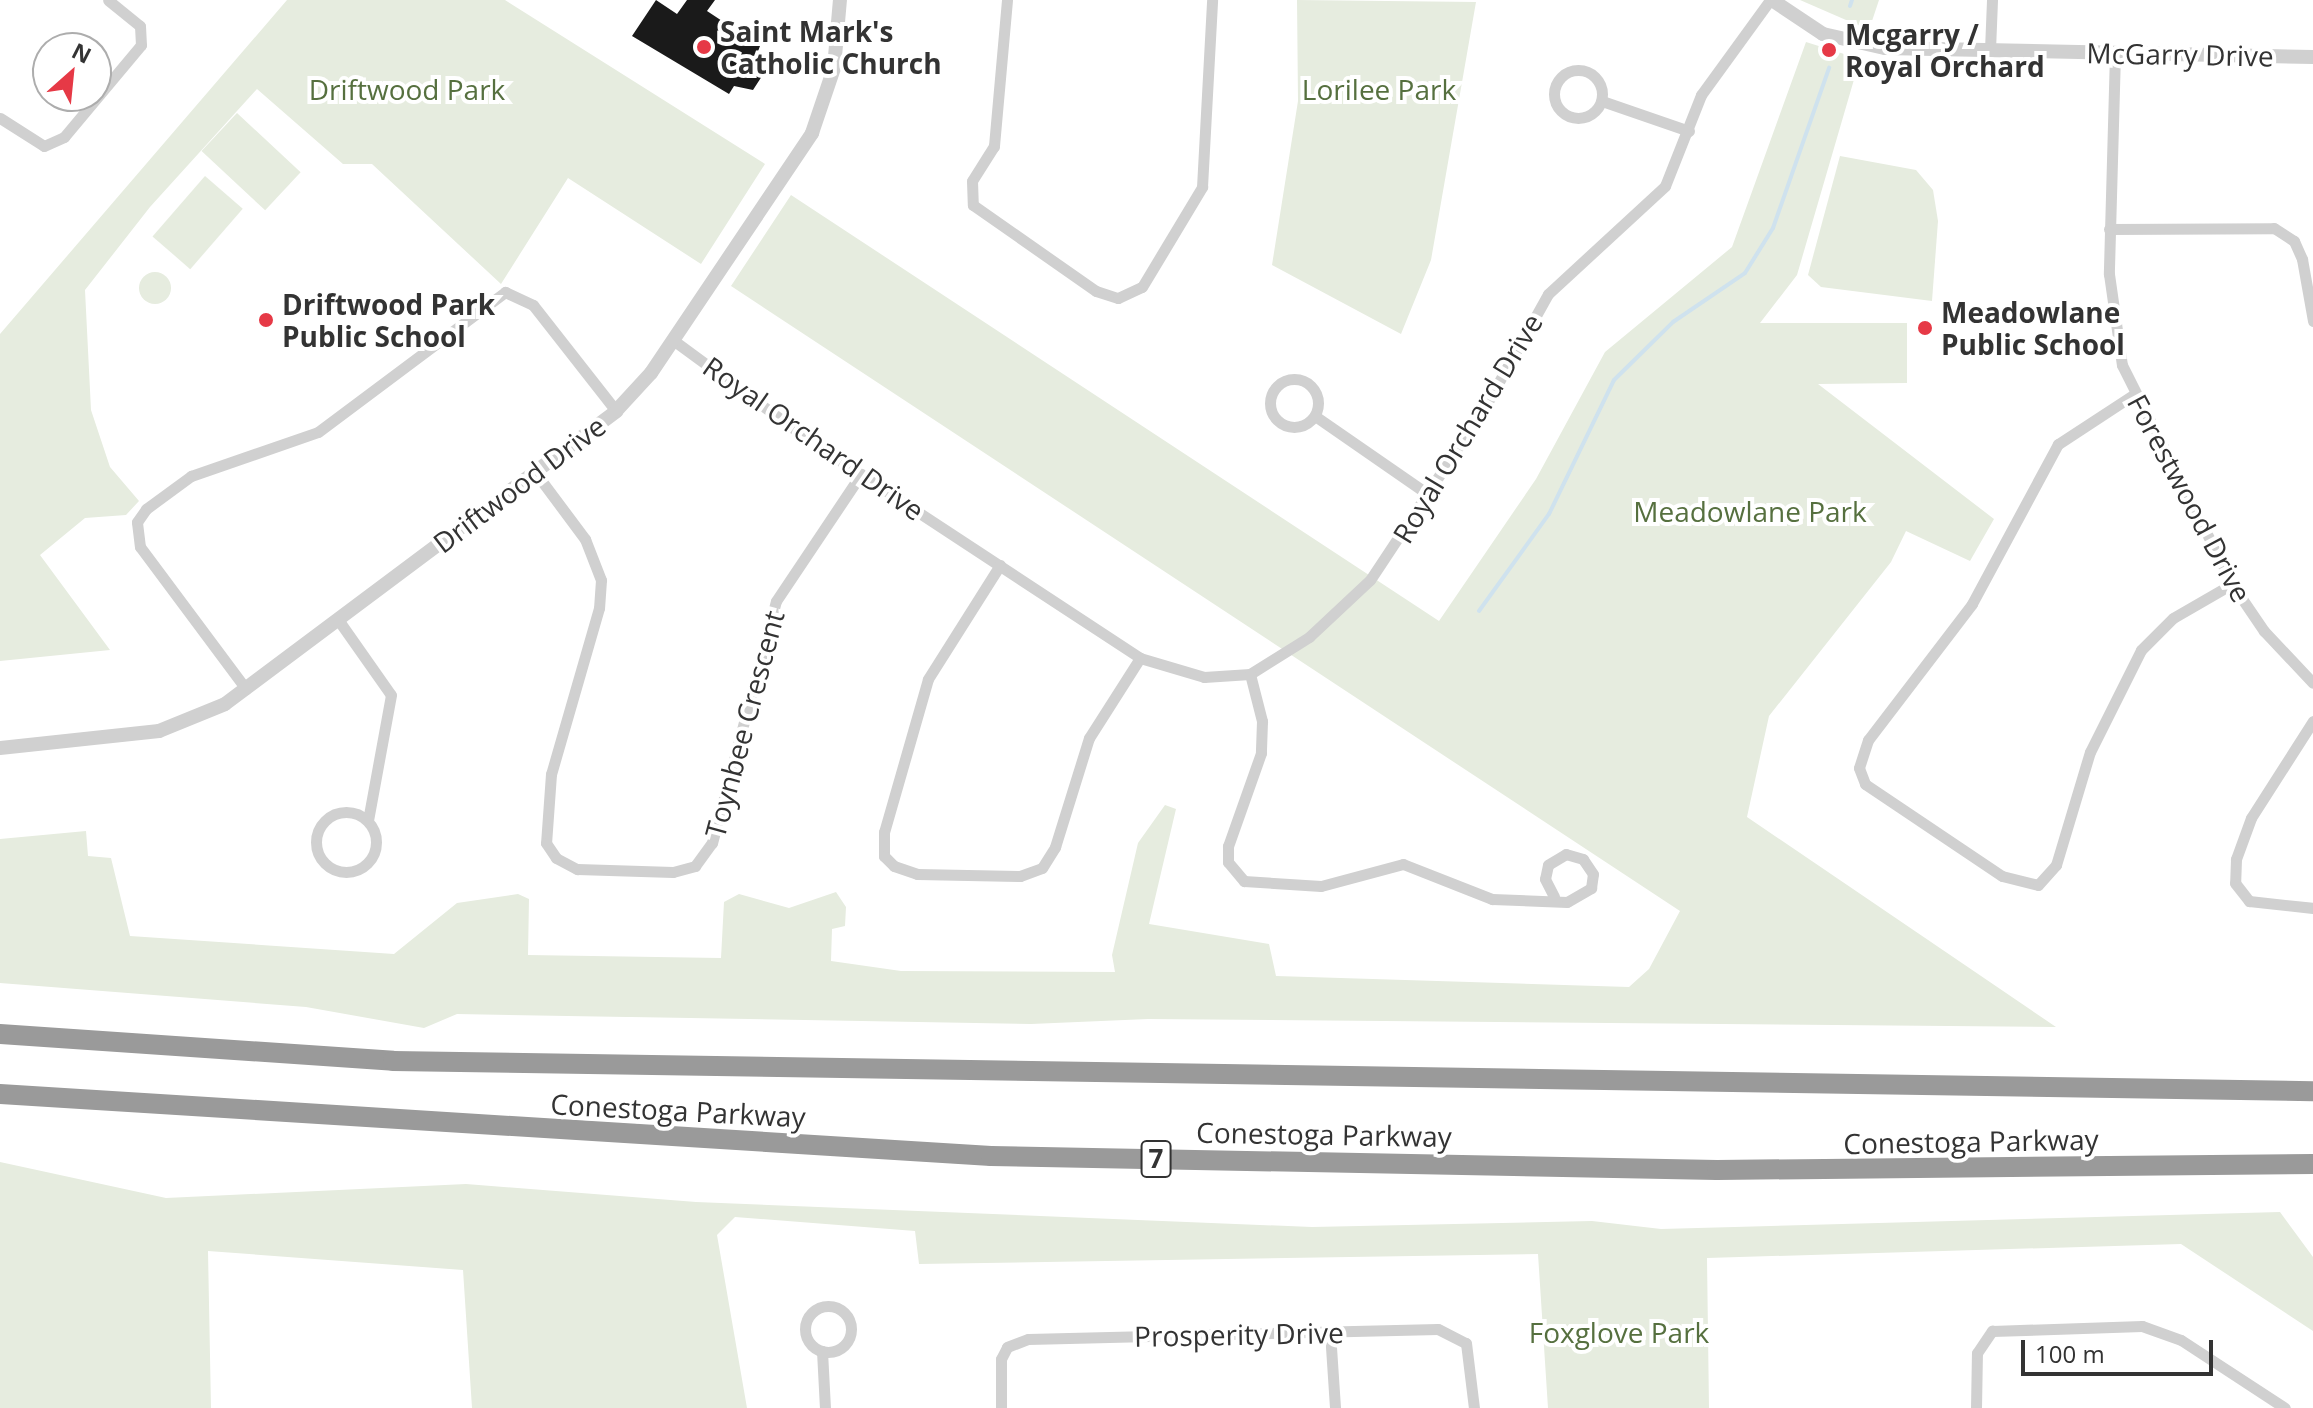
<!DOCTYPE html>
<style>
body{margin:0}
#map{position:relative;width:2313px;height:1408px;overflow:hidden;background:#fff;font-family:"Open Sans",sans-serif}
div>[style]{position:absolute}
.green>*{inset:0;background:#e6ecdf;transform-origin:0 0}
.round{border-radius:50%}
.stream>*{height:4px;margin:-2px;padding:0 2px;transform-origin:2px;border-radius:2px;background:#cfe2ee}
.building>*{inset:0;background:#1a1a1a}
.minor>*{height:11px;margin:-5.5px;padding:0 5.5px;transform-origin:5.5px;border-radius:5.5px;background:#d0d0d0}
.minor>.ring{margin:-5.5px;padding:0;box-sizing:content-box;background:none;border:11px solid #d0d0d0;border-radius:50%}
.tertiary>*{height:14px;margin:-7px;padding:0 7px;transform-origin:7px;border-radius:7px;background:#d0d0d0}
.motorway>*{height:20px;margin:-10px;padding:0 10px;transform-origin:10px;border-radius:10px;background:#9a9a9a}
.dots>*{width:22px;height:22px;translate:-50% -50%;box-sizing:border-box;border:4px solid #fff;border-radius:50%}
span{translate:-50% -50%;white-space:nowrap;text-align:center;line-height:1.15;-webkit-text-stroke:8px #fff;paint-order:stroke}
.shield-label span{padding:2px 6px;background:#fff;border:2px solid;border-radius:6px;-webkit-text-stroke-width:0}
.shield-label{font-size:26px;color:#333;font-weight:700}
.poi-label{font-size:28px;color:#333;font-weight:700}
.left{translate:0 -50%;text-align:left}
.street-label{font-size:28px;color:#333}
.park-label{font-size:28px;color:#56703f}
.north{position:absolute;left:32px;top:32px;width:80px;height:80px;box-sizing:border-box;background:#fff;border:2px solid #adadad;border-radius:50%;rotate:27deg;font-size:22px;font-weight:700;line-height:32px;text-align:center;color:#333}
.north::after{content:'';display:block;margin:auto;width:28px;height:36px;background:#e63946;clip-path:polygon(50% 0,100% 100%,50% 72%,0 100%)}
.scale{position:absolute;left:2021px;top:1340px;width:192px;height:36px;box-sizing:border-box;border:4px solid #333;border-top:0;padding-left:10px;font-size:24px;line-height:28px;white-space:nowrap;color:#333;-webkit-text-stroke:6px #fff;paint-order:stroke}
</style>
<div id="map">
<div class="green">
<i style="clip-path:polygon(287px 0,505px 0,765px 164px,701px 264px,568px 178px,501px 284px,372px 164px,343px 164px,257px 89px,150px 207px,85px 290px,91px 410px,110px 467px,139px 501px,126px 515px,85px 518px,40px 555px,110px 650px,0 661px,0 334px)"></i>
<i style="clip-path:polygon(1297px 0,1476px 2px,1431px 260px,1401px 334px,1272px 265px,1298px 101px)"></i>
<i style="clip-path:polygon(1800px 0,1879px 0,1869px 30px)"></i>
<i style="clip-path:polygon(1806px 42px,1860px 59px,1797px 275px,1760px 323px,1907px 323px,1907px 383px,1818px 384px,1994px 519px,1970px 561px,1906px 531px,1891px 562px,1769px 716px,1747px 817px,2056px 1027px,1148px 1019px,1031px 1024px,457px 1014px,424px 1028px,306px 1007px,0 983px,0 839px,86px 831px,88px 856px,111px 858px,130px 936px,394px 954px,457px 903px,518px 894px,529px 899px,528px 955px,721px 958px,724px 902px,739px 894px,789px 908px,836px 892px,846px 907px,845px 926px,832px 929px,831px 961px,901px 971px,1115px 972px,1112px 955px,1138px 843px,1165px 805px,1176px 809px,1149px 924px,1269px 944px,1276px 976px,1629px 987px,1649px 969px,1680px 911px,731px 286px,791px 195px,1439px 621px,1536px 479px,1605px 352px,1732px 247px)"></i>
<i style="left:237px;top:113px;width:87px;height:52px;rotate:43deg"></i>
<i style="clip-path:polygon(1840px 156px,1916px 170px,1933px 190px,1938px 221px,1932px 301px,1821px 287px,1808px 275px)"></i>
<i style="left:205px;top:176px;width:50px;height:80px;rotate:41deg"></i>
<i class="round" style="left:139px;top:272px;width:32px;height:32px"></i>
<i style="clip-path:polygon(0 1162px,166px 1198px,466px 1184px,696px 1202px,1312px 1227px,1592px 1221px,1661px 1229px,2280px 1212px,2313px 1257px,2313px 1331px,2181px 1244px,1707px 1258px,1709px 1408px,1548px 1408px,1538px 1254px,919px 1264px,915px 1231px,735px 1217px,717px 1235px,747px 1408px,472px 1408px,463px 1270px,208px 1251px,211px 1408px,0 1408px)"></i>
</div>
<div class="stream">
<i style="left:1850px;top:6px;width:6px;rotate:-72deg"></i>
<i style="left:1479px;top:611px;width:120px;rotate:-54.2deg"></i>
<i style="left:1549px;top:514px;width:149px;rotate:-64.1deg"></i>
<i style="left:1614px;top:380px;width:83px;rotate:-44.5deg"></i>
<i style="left:1673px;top:322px;width:87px;rotate:-34.2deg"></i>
<i style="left:1745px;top:273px;width:53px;rotate:-58.1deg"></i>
<i style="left:1773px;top:228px;width:170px;rotate:-70.7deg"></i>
</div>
<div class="building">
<i style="clip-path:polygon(656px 0,677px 14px,687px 0,715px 0,707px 11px,760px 46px,754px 62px,766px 70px,753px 90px,734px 86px,729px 94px,632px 36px)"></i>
</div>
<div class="minor">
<i style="left:1007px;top:0;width:147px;rotate:95.1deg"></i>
<i style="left:994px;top:146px;width:41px;rotate:122.2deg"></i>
<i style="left:972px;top:181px;width:24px;rotate:88deg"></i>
<i style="left:973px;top:205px;width:150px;rotate:35deg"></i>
<i style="left:1096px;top:291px;width:23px;rotate:18deg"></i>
<i style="left:1118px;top:298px;width:26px;rotate:-25deg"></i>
<i style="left:1142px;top:287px;width:117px;rotate:-59deg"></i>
<i style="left:1202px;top:187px;width:187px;rotate:-86.9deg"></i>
<i style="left:1990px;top:50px;width:50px;rotate:-87.7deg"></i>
<i style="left:2115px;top:53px;width:221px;rotate:91.6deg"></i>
<i style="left:2109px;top:274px;width:92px;rotate:81.9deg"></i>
<i style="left:2122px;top:365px;width:245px;rotate:63.3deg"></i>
<i style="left:2232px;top:584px;width:57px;rotate:55.8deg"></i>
<i style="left:2264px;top:631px;width:71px;rotate:46.7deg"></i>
<i class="ring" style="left:1554px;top:70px;width:37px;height:37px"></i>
<i style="left:1602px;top:101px;width:92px;rotate:19deg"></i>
<i style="left:0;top:118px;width:52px;rotate:32.5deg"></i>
<i style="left:44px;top:146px;width:22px;rotate:-24deg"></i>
<i style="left:64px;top:137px;width:120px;rotate:-50.1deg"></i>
<i style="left:141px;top:45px;width:19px;rotate:-93deg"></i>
<i style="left:140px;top:26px;width:41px;rotate:-140.9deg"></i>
<i style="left:2109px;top:229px;width:165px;rotate:-0.3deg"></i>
<i style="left:2274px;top:228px;width:24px;rotate:33deg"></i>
<i style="left:2294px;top:241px;width:20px;rotate:66deg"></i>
<i style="left:2302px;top:259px;width:63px;rotate:79.9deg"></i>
<i style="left:673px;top:340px;width:177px;rotate:36.3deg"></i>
<i style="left:816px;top:445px;width:388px;rotate:33.3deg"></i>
<i style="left:1140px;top:658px;width:67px;rotate:16.5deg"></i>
<i style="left:1204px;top:677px;width:46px;rotate:-3.7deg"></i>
<i style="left:1250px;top:674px;width:70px;rotate:-32.1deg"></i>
<i style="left:1309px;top:637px;width:83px;rotate:-43.1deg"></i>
<i style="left:1370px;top:580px;width:210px;rotate:-56.5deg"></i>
<i style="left:1486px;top:405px;width:127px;rotate:-60.8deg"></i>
<i style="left:1548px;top:294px;width:159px;rotate:-42.7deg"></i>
<i style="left:1665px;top:186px;width:98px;rotate:-68.4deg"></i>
<i style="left:1701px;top:95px;width:117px;rotate:-54deg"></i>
<i class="ring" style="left:1270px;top:379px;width:37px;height:37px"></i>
<i style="left:2133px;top:395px;width:90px;rotate:146.8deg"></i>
<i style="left:2058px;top:444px;width:182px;rotate:118.3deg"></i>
<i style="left:1972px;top:604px;width:171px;rotate:127.4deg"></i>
<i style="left:1868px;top:740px;width:29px;rotate:108deg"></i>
<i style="left:1859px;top:768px;width:17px;rotate:69deg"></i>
<i style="left:1865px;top:784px;width:165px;rotate:33.9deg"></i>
<i style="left:2002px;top:876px;width:37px;rotate:14deg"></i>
<i style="left:2038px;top:885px;width:27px;rotate:-48deg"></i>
<i style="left:2056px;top:865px;width:118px;rotate:-73.3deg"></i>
<i style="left:2090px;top:752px;width:114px;rotate:-63.4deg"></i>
<i style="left:2141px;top:650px;width:45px;rotate:-45deg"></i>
<i style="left:2173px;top:618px;width:68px;rotate:-30deg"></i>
<i style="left:1315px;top:416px;width:139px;rotate:34.7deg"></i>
<i style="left:535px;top:472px;width:84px;rotate:53.3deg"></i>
<i style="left:585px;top:539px;width:44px;rotate:68.7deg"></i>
<i style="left:601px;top:580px;width:28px;rotate:94deg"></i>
<i style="left:599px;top:608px;width:173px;rotate:106.1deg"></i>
<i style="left:551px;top:774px;width:69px;rotate:94.1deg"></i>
<i style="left:546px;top:843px;width:18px;rotate:56deg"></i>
<i style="left:556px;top:858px;width:24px;rotate:28deg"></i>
<i style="left:577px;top:869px;width:96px;rotate:1.8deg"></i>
<i style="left:673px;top:872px;width:23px;rotate:-15deg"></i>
<i style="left:695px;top:866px;width:29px;rotate:-54deg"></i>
<i style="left:712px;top:843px;width:250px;rotate:-75.2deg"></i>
<i style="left:776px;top:601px;width:153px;rotate:-56.2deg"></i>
<i style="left:1000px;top:565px;width:135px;rotate:122.3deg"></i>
<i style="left:928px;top:679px;width:159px;rotate:106deg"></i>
<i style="left:884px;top:832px;width:24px;rotate:90deg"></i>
<i style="left:884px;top:856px;width:14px;rotate:45deg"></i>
<i style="left:894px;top:866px;width:24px;rotate:19deg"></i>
<i style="left:917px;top:874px;width:103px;rotate:1.1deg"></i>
<i style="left:1020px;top:876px;width:23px;rotate:-20deg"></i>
<i style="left:1042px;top:868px;width:25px;rotate:-58deg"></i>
<i style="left:1055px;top:847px;width:114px;rotate:-72.7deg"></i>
<i style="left:1089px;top:738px;width:95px;rotate:-57.5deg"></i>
<i style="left:339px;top:621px;width:90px;rotate:54.9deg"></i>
<i style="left:391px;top:695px;width:127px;rotate:100.4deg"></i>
<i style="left:1250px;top:674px;width:49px;rotate:75.7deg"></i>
<i style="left:1262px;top:721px;width:32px;rotate:92deg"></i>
<i style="left:1261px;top:753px;width:99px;rotate:109.5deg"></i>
<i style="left:1228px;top:846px;width:16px;rotate:90deg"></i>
<i style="left:1228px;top:862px;width:25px;rotate:50deg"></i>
<i style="left:1244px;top:881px;width:77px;rotate:3.7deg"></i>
<i style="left:1321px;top:886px;width:85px;rotate:-15deg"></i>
<i style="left:1403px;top:864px;width:96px;rotate:21.5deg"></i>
<i style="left:1492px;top:899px;width:75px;rotate:2.3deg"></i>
<i style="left:1567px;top:902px;width:28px;rotate:-30deg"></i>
<i style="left:1591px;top:888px;width:14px;rotate:-82deg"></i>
<i style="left:1593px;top:874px;width:18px;rotate:-124deg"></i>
<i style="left:1583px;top:859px;width:18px;rotate:-164deg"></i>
<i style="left:1566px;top:854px;width:21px;rotate:149deg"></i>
<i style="left:1548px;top:865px;width:14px;rotate:102deg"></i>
<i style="left:1545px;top:879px;width:20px;rotate:63deg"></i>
<i style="left:246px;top:689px;width:177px;rotate:-126.7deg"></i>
<i style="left:140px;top:547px;width:25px;rotate:-97deg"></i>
<i style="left:137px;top:522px;width:16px;rotate:-55deg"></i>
<i style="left:146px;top:509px;width:56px;rotate:-36.3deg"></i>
<i style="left:191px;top:476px;width:134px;rotate:-19.1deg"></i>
<i style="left:318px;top:432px;width:234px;rotate:-36.8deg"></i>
<i style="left:505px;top:292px;width:31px;rotate:25deg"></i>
<i style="left:533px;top:305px;width:135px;rotate:51.9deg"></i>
<i style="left:2313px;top:721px;width:115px;rotate:122.6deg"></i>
<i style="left:2251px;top:818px;width:44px;rotate:110.1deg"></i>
<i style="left:2236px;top:859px;width:24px;rotate:92deg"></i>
<i style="left:2235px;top:883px;width:23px;rotate:52deg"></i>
<i style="left:2249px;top:901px;width:64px;rotate:6.2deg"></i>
<i class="ring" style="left:316px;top:812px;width:49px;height:49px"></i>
<i class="ring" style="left:805px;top:1306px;width:35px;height:35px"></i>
<i style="left:1330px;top:1332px;width:76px;rotate:86.2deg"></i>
<i style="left:822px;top:1351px;width:57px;rotate:87deg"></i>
<i style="left:1001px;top:1408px;width:49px;rotate:-90deg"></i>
<i style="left:1001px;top:1359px;width:13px;rotate:-63deg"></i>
<i style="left:1007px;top:1347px;width:22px;rotate:-21deg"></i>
<i style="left:1028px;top:1339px;width:410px;rotate:-1.4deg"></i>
<i style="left:1438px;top:1329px;width:31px;rotate:27deg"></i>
<i style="left:1466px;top:1343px;width:65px;rotate:83deg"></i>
<i style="left:1976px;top:1408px;width:55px;rotate:-89deg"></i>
<i style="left:1977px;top:1353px;width:27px;rotate:-56deg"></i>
<i style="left:1992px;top:1331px;width:150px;rotate:-1.9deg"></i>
<i style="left:2142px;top:1326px;width:41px;rotate:19.7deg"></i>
<i style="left:2181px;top:1340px;width:124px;rotate:33.2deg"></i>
</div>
<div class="tertiary">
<i style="left:1772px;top:0;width:61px;rotate:33.7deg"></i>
<i style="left:1823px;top:34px;width:64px;rotate:12.7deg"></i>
<i style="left:1885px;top:48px;width:428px;rotate:1.2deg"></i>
<i style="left:0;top:748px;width:160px;rotate:-6.1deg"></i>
<i style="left:159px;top:731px;width:71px;rotate:-22.2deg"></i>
<i style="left:225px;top:704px;width:489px;rotate:-36.8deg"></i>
<i style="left:616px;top:411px;width:52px;rotate:-47.4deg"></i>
<i style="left:651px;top:373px;width:289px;rotate:-56.1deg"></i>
<i style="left:812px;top:133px;width:69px;rotate:-71.3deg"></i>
<i style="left:834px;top:68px;width:68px;rotate:-85deg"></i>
</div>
<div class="motorway">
<i style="left:0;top:1034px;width:394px;rotate:3.9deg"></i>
<i style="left:393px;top:1061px;width:1920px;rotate:0.9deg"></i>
<i style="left:0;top:1094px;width:993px;rotate:3.58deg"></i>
<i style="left:991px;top:1156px;width:726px;rotate:1.1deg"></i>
<i style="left:1717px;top:1170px;width:596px;rotate:-0.58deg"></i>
</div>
<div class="dots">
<i style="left:704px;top:47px;background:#e63946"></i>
<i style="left:1829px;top:50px;background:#e63946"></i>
<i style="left:266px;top:320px;background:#e63946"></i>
<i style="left:1925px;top:328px;background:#e63946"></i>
</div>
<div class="shield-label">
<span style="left:1156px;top:1159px">7</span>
</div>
<div class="poi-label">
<span class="left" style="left:720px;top:47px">Saint Mark's<br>Catholic Church</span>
<span class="left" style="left:1845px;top:50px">Mcgarry /<br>Royal Orchard</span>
<span class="left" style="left:282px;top:320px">Driftwood Park<br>Public School</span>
<span class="left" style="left:1941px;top:328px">Meadowlane<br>Public School</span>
</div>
<div class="street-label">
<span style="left:2180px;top:54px;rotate:1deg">McGarry Drive</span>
<span style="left:1467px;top:428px;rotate:-59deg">Royal Orchard Drive</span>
<span style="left:814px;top:438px;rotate:35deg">Royal Orchard Drive</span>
<span style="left:519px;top:484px;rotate:-37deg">Driftwood Drive</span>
<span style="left:2190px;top:498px;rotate:62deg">Forestwood Drive</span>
<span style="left:744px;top:724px;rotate:-75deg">Toynbee Crescent</span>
<span style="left:678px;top:1110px;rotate:3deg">Conestoga Parkway</span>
<span style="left:1324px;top:1134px;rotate:1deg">Conestoga Parkway</span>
<span style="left:1971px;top:1141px;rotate:-1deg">Conestoga Parkway</span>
<span style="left:1239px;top:1334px;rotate:-1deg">Prosperity Drive</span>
</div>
<div class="park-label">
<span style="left:407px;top:89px">Driftwood Park</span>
<span style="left:1379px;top:89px">Lorilee Park</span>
<span style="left:1750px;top:511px">Meadowlane Park</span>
<span style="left:1619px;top:1332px">Foxglove Park</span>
</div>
<div class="north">N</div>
<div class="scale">100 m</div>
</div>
